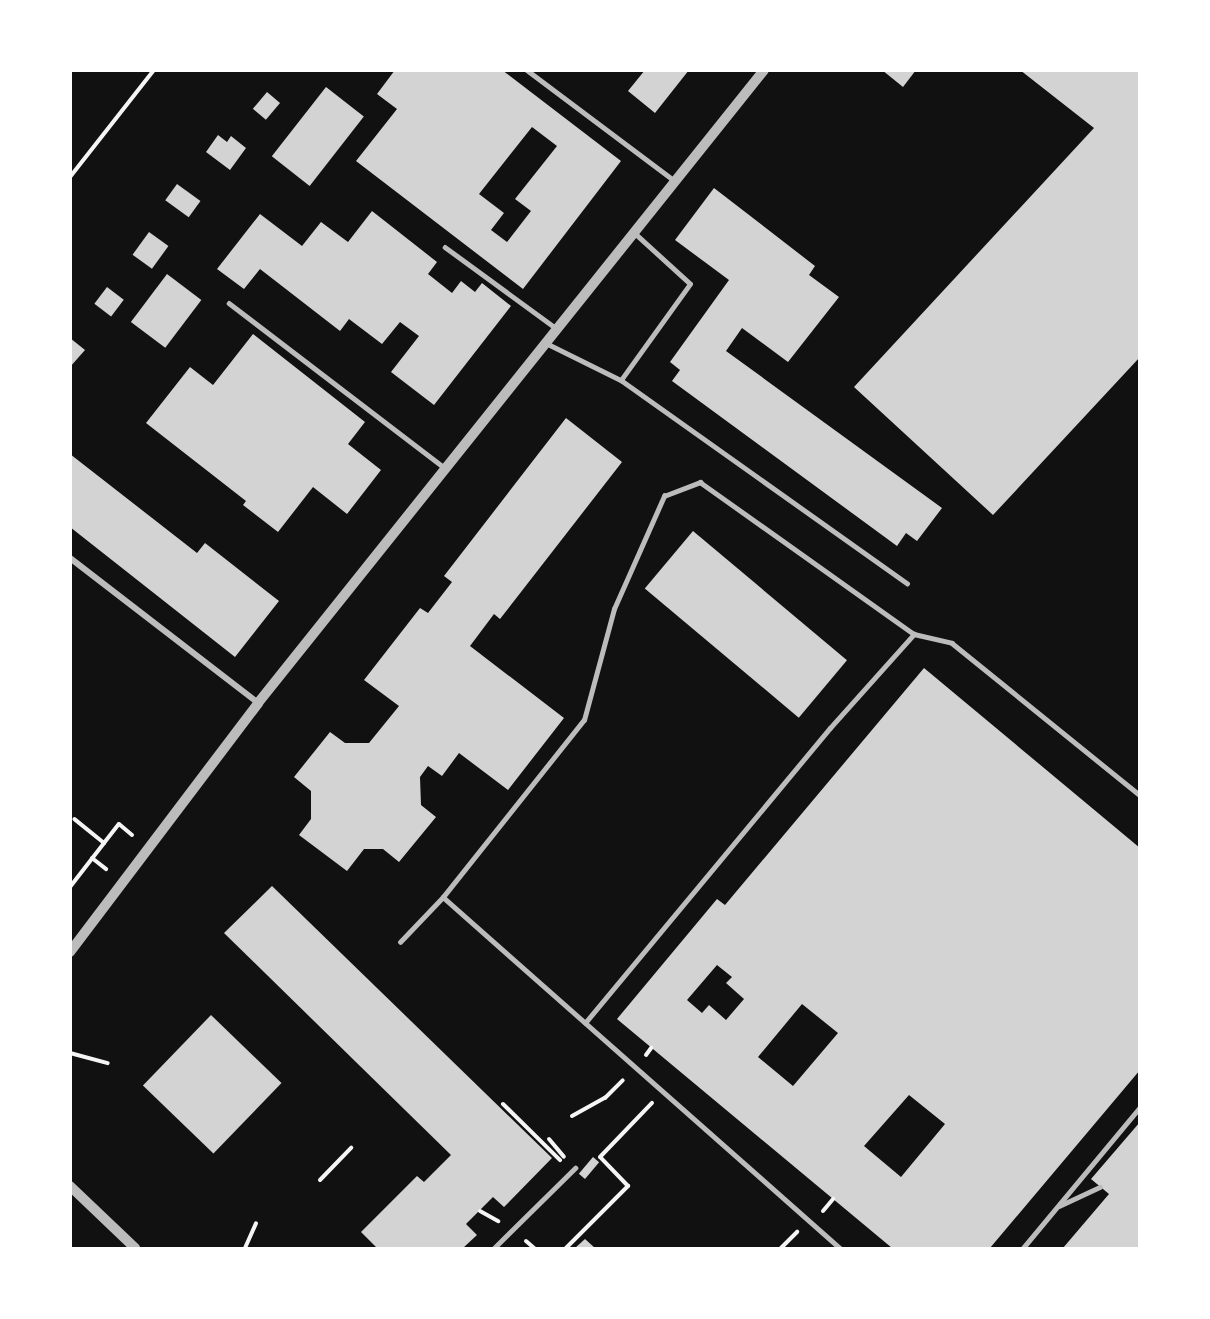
<!DOCTYPE html>
<style>
body{margin:0}
#map{position:relative;width:1210px;height:1319px;overflow:hidden;background:#111;font-family:Helvetica,sans-serif}
div>[style]{position:absolute}
.building>*{inset:0;background:#d3d3d3;transform-origin:0 0}
.path>*{height:4px;margin:-2px;padding:0 2px;transform-origin:2px;border-radius:2px;background:#f5f5f5}
.service>*{height:4.5px;margin:-2.25px;padding:0 2.25px;transform-origin:2.25px;border-radius:2.25px;background:#bcbcbc}
.minor>*{height:6px;margin:-3px;padding:0 3px;transform-origin:3px;border-radius:3px;background:#bcbcbc}
.tertiary>*{height:10px;margin:-5px;padding:0 5px;transform-origin:5px;border-radius:5px;background:#bcbcbc}
span{translate:-50% -50%;white-space:nowrap;text-align:center;line-height:1.15;-webkit-text-stroke:5px #fff;paint-order:stroke}
.frame{position:absolute;inset:0;border:72px solid #fff;pointer-events:none}
</style>
<div id="map">
<div class="building">
<i style="clip-path:polygon(evenodd,395px 70px,502px 70px,621px 161px,523px 289px,356px 161px,397px 109px,377px 94px,395px 70px,532px 127px,557px 146px,515px 199px,531px 211px,507px 242px,491px 230px,504px 213px,479px 194px,532px 127px)"></i>
<i style="clip-path:polygon(645px 70px,651px 72px,689px 70px,655px 113px,628px 91px)"></i>
<i style="clip-path:polygon(882px 70px,916px 70px,903px 87px)"></i>
<i style="clip-path:polygon(1020px 70px,1140px 70px,1140px 357px,993px 515px,854px 387px,1094px 128px)"></i>
<i style="left:326px;top:87px;width:48px;height:88px;rotate:38deg"></i>
<i style="left:267px;top:92px;width:17px;height:22px;rotate:40deg"></i>
<i style="clip-path:polygon(218px 135px,227px 142px,231px 136px,246px 148px,230px 170px,206px 152px)"></i>
<i style="left:177px;top:184px;width:29px;height:20px;rotate:36deg"></i>
<i style="clip-path:polygon(714px 188px,815px 266px,809px 275px,839px 297px,788px 362px,742px 328px,726px 351px,942px 508px,917px 541px,906px 533px,897px 546px,672px 381px,680px 370px,670px 362px,729px 280px,675px 240px)"></i>
<i style="clip-path:polygon(372px 211px,437px 262px,428px 274px,452px 293px,461px 281px,475px 292px,482px 283px,511px 306px,434px 405px,391px 372px,419px 336px,400px 322px,382px 344px,349px 319px,340px 331px,260px 269px,244px 289px,217px 269px,260px 214px,302px 246px,321px 222px,348px 242px)"></i>
<i style="left:149px;top:232px;width:24px;height:28px;rotate:36deg"></i>
<i style="left:167px;top:274px;width:43px;height:60px;rotate:37deg"></i>
<i style="left:107px;top:287px;width:21px;height:21px;rotate:37deg"></i>
<i style="clip-path:polygon(253px 334px,365px 422px,348px 444px,381px 470px,347px 514px,313px 487px,278px 532px,243px 505px,246px 501px,146px 423px,190px 367px,213px 385px)"></i>
<i style="clip-path:polygon(70px 338px,85px 350px,70px 367px)"></i>
<i style="clip-path:polygon(566px 418px,622px 462px,500px 619px,494px 614px,470px 646px,564px 718px,508px 790px,459px 753px,442px 776px,428px 766px,420px 777px,421px 805px,436px 817px,399px 862px,383px 849px,364px 849px,347px 871px,299px 835px,311px 819px,311px 791px,294px 777px,330px 732px,345px 743px,369px 743px,399px 706px,364px 680px,420px 608px,428px 613px,452px 582px,444px 576px)"></i>
<i style="clip-path:polygon(70px 454px,197px 553px,205px 543px,279px 601px,235px 657px,70px 527px)"></i>
<i style="left:693px;top:531px;width:201px;height:75px;rotate:40deg"></i>
<i style="clip-path:polygon(evenodd,924px 668px,1140px 848px,1140px 1070px,990px 1248px,892px 1248px,617px 1019px,717px 899px,725px 905px,924px 668px,717px 965px,732px 977px,726px 983px,744px 999px,726px 1020px,709px 1005px,702px 1013px,687px 1000px,717px 965px,924px 668px,802px 1004px,838px 1033px,793px 1086px,758px 1057px,802px 1004px,924px 668px,909px 1095px,945px 1124px,901px 1177px,864px 1146px,909px 1095px)"></i>
<i style="clip-path:polygon(272px 886px,552px 1158px,504px 1207px,493px 1197px,466px 1224px,477px 1235px,463px 1248px,377px 1248px,361px 1232px,417px 1176px,424px 1182px,451px 1155px,224px 933px)"></i>
<i style="left:211px;top:1015px;width:98px;height:98px;rotate:44deg"></i>
<i style="clip-path:polygon(1140px 1122px,1140px 1248px,1063px 1248px,1109px 1194px,1091px 1179px)"></i>
<i style="left:593px;top:1157px;width:8px;height:22px;rotate:40deg"></i>
<i style="clip-path:polygon(585px 1239px,595px 1248px,575px 1248px)"></i>
</div>
<div class="path">
<i style="left:70px;top:177px;width:136px;rotate:-51.9deg"></i>
<i style="left:104px;top:843px;width:24px;rotate:-52deg"></i>
<i style="left:119px;top:824px;width:17px;rotate:40deg"></i>
<i style="left:92px;top:858px;width:18px;rotate:38deg"></i>
<i style="left:70px;top:887px;width:56px;rotate:-52.3deg"></i>
<i style="left:104px;top:843px;width:38px;rotate:-141deg"></i>
<i style="left:70px;top:1053px;width:39px;rotate:15deg"></i>
<i style="left:646px;top:1055px;width:9px;rotate:-54deg"></i>
<i style="left:503px;top:1104px;width:80px;rotate:44.5deg"></i>
<i style="left:572px;top:1116px;width:38px;rotate:-29deg"></i>
<i style="left:605px;top:1098px;width:25px;rotate:-45deg"></i>
<i style="left:549px;top:1139px;width:23px;rotate:50deg"></i>
<i style="left:320px;top:1180px;width:45px;rotate:-45.9deg"></i>
<i style="left:480px;top:1211px;width:21px;rotate:29deg"></i>
<i style="left:823px;top:1211px;width:16px;rotate:-50deg"></i>
<i style="left:526px;top:1241px;width:11px;rotate:41deg"></i>
<i style="left:245px;top:1248px;width:27px;rotate:-66deg"></i>
<i style="left:566px;top:1248px;width:88px;rotate:-45deg"></i>
<i style="left:628px;top:1186px;width:40px;rotate:-134deg"></i>
<i style="left:600px;top:1157px;width:75px;rotate:-46.1deg"></i>
<i style="left:781px;top:1248px;width:23px;rotate:-45deg"></i>
</div>
<div class="service">
<i style="left:527px;top:70px;width:185px;rotate:36.9deg"></i>
<i style="left:445px;top:247px;width:139px;rotate:36.2deg"></i>
<i style="left:229px;top:303px;width:273px;rotate:37.4deg"></i>
<i style="left:546px;top:343px;width:84px;rotate:26.3deg"></i>
<i style="left:621px;top:380px;width:118px;rotate:-54.3deg"></i>
<i style="left:690px;top:284px;width:74px;rotate:-137.7deg"></i>
<i style="left:621px;top:380px;width:351px;rotate:35.4deg"></i>
<i style="left:443px;top:897px;width:530px;rotate:41.48deg"></i>
<i style="left:400px;top:942px;width:62px;rotate:-46.3deg"></i>
<i style="left:443px;top:897px;width:226px;rotate:-51.5deg"></i>
<i style="left:584px;top:720px;width:115px;rotate:-74.9deg"></i>
<i style="left:614px;top:609px;width:124px;rotate:-66.1deg"></i>
<i style="left:664px;top:496px;width:39px;rotate:-21deg"></i>
<i style="left:700px;top:482px;width:262px;rotate:35.4deg"></i>
<i style="left:585px;top:1023px;width:383px;rotate:-50.3deg"></i>
<i style="left:830px;top:728px;width:126px;rotate:-48.2deg"></i>
<i style="left:914px;top:634px;width:39px;rotate:13deg"></i>
<i style="left:952px;top:643px;width:242px;rotate:39deg"></i>
<i style="left:1059px;top:1206px;width:45px;rotate:-24.9deg"></i>
<i style="left:494px;top:1248px;width:114px;rotate:-44.6deg"></i>
<i style="left:1023px;top:1248px;width:183px;rotate:-50.3deg"></i>
</div>
<div class="minor">
<i style="left:70px;top:558px;width:237px;rotate:37.6deg"></i>
</div>
<div class="tertiary">
<i style="left:70px;top:952px;width:312px;rotate:-52.9deg"></i>
<i style="left:258px;top:703px;width:810px;rotate:-51.36deg"></i>
<i style="left:70px;top:1186px;width:90px;rotate:43.6deg"></i>
</div>
<div class="frame"></div>
</div>
